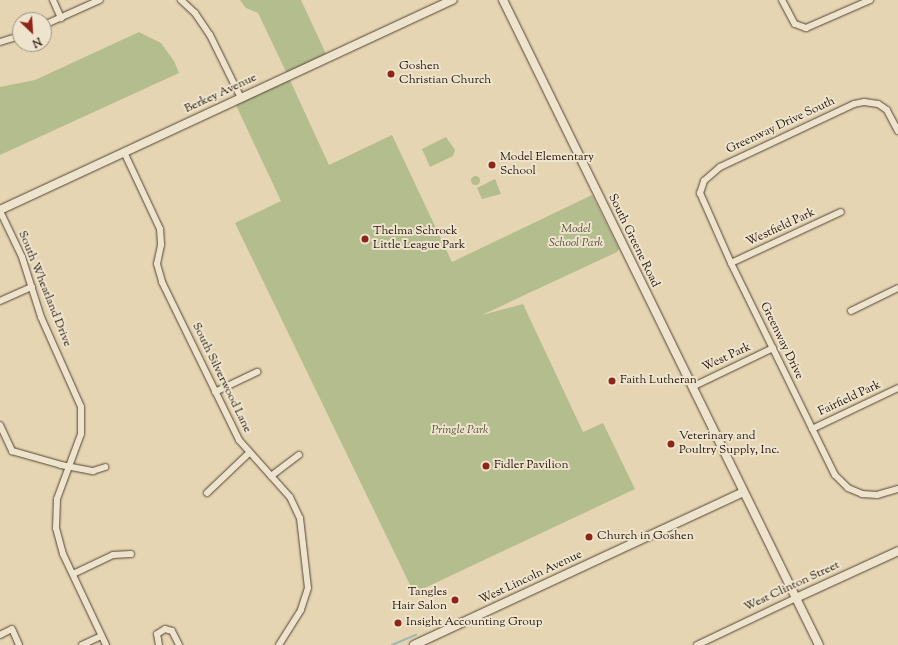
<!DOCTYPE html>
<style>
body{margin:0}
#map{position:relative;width:898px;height:645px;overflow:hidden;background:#e5d5b2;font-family:"Sorts Mill Goudy",serif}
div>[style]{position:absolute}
.green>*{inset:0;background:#b4bd8d}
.round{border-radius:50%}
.stream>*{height:1.5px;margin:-0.75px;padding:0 0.75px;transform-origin:0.75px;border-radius:0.75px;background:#98b7b5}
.roads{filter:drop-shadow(0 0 1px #544435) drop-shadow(0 0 1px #544435)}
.minor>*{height:6px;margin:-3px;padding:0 3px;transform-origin:3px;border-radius:3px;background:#eee4cd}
.tertiary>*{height:8px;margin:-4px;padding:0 4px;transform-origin:4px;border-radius:4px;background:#eee4cd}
.dots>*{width:11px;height:11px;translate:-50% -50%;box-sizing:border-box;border:2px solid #eee4cd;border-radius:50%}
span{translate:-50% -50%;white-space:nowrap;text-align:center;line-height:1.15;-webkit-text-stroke:4px #eee4cd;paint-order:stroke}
.poi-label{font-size:12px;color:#24130b}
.left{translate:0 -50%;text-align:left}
.right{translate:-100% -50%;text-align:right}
.street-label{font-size:12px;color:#24130b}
.park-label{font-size:12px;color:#564e38;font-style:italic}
.north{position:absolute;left:12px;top:12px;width:40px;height:40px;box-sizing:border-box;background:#eee4cd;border:1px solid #9d907f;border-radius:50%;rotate:155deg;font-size:11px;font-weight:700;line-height:16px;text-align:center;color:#24130b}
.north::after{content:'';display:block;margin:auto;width:14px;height:18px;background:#8f2418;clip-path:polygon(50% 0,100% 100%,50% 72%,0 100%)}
</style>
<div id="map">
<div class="green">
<i style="clip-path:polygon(240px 0,301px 0,328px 58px,288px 76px,329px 165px,392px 135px,452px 262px,592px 195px,619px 249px,617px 252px,482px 315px,523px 304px,583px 432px,603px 423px,635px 489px,414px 593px,235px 223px,281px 201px,234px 101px,288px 76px,258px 13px,246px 8px)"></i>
<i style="clip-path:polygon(139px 32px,161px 43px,174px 61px,179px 73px,0 155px,0 87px,35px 80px)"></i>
<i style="clip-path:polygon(446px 137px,455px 150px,453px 156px,430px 167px,422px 149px)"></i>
<i class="round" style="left:470.5px;top:175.5px;width:9px;height:9px"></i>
<i style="clip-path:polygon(495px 179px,501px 194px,482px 199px,477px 188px)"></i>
</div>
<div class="stream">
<i style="left:392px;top:645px;width:26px;rotate:-23deg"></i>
</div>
<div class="roads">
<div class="minor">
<i style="left:53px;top:0;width:20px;rotate:66deg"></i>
<i style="left:181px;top:0;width:19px;rotate:43deg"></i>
<i style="left:195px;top:13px;width:27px;rotate:56deg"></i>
<i style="left:210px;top:35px;width:70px;rotate:63.8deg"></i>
<i style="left:782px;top:0;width:27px;rotate:62deg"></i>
<i style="left:795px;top:24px;width:12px;rotate:20deg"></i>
<i style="left:806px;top:28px;width:70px;rotate:-23.6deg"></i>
<i style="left:44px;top:25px;width:61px;rotate:-24.1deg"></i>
<i style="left:0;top:42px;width:21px;rotate:-17deg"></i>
<i style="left:898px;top:131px;width:24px;rotate:-118deg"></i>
<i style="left:887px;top:110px;width:11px;rotate:-146deg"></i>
<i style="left:878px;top:104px;width:14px;rotate:-172deg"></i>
<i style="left:864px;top:102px;width:10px;rotate:169deg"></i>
<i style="left:854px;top:104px;width:148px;rotate:154.8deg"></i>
<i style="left:720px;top:167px;width:21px;rotate:139deg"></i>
<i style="left:704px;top:181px;width:13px;rotate:108deg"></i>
<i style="left:700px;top:193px;width:77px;rotate:66.1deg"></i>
<i style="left:731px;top:263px;width:236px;rotate:63.9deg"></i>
<i style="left:835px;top:475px;width:18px;rotate:45deg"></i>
<i style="left:848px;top:488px;width:15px;rotate:23deg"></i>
<i style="left:862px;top:494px;width:15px;rotate:4deg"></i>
<i style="left:877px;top:495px;width:22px;rotate:-16deg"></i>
<i style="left:124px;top:152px;width:85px;rotate:64.9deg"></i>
<i style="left:160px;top:229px;width:16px;rotate:86deg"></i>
<i style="left:161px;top:245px;width:19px;rotate:102deg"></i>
<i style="left:157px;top:264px;width:19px;rotate:74deg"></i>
<i style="left:162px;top:282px;width:176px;rotate:64deg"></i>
<i style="left:239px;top:440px;width:76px;rotate:48.2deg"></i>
<i style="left:290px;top:497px;width:23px;rotate:65deg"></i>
<i style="left:300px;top:518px;width:70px;rotate:83.5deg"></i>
<i style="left:308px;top:588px;width:23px;rotate:108deg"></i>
<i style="left:301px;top:610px;width:41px;rotate:122.2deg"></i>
<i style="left:0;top:211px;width:51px;rotate:64.4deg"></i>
<i style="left:22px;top:257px;width:63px;rotate:72.4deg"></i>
<i style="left:41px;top:317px;width:98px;rotate:66deg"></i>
<i style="left:81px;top:407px;width:27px;rotate:90deg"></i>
<i style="left:81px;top:434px;width:69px;rotate:110.3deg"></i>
<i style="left:57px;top:499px;width:29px;rotate:92deg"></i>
<i style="left:56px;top:528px;width:27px;rotate:75deg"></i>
<i style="left:63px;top:554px;width:101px;rotate:64.7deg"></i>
<i style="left:731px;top:263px;width:121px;rotate:-24.9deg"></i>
<i style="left:0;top:301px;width:35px;rotate:-24deg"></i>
<i style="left:851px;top:311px;width:52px;rotate:-26.1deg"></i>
<i style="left:692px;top:387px;width:90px;rotate:-25.7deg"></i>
<i style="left:215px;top:392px;width:47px;rotate:-25.5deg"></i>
<i style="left:0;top:425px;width:29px;rotate:65deg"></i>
<i style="left:12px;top:451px;width:51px;rotate:15.9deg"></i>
<i style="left:61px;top:465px;width:33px;rotate:11deg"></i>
<i style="left:93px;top:471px;width:13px;rotate:-18deg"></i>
<i style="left:812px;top:429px;width:95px;rotate:-25.5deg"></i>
<i style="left:271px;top:476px;width:35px;rotate:-37deg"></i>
<i style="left:207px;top:493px;width:58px;rotate:-43.6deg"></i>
<i style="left:73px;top:574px;width:44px;rotate:-25.4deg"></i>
<i style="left:113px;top:555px;width:18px;rotate:-3deg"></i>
<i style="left:0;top:635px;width:13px;rotate:-27deg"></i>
<i style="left:12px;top:629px;width:17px;rotate:66deg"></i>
<i style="left:82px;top:645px;width:21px;rotate:-25deg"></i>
<i style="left:159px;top:645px;width:11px;rotate:-100deg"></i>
<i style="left:157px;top:634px;width:9px;rotate:-32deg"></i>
<i style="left:165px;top:629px;width:7px;rotate:16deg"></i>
<i style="left:172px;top:631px;width:16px;rotate:63deg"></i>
<i style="left:697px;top:645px;width:110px;rotate:-25.4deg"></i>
</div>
<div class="tertiary">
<i style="left:503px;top:0;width:718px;rotate:63.9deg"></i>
<i style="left:0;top:210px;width:499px;rotate:-24.9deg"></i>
<i style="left:796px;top:598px;width:112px;rotate:-24.7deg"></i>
<i style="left:414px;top:645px;width:363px;rotate:-24.9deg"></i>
</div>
</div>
<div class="dots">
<i style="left:391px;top:74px;background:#8f2418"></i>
<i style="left:492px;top:165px;background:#8f2418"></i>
<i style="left:365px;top:239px;background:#8f2418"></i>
<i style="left:612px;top:381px;background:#8f2418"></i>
<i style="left:671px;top:444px;background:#8f2418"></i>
<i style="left:486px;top:466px;background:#8f2418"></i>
<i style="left:589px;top:537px;background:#8f2418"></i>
<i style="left:455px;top:600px;background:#8f2418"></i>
<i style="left:398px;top:623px;background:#8f2418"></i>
</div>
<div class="poi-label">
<span class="left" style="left:399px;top:74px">Goshen<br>Christian Church</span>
<span class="left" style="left:500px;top:165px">Model Elementary<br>School</span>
<span class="left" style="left:373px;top:239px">Thelma Schrock<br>Little League Park</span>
<span class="left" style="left:620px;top:381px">Faith Lutheran</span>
<span class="left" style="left:679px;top:444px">Veterinary and<br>Poultry Supply, Inc.</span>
<span class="left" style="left:494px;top:466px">Fidler Pavilion</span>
<span class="left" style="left:597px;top:537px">Church in Goshen</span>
<span class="right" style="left:447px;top:600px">Tangles<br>Hair Salon</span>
<span class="left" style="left:406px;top:623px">Insight Accounting Group</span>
</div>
<div class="street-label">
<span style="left:221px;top:94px;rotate:-25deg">Berkey Avenue</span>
<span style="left:781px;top:126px;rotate:-25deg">Greenway Drive South</span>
<span style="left:781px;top:228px;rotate:-25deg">Westfield Park</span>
<span style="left:633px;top:241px;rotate:64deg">South Greene Road</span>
<span style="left:44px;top:289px;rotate:68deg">South Wheatland Drive</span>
<span style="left:781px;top:341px;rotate:64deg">Greenway Drive</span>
<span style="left:727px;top:358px;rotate:-25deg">West Park</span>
<span style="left:221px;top:378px;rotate:64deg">South Silverwood Lane</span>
<span style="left:850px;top:399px;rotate:-25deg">Fairfield Park</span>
<span style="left:531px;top:578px;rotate:-25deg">West Lincoln Avenue</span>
<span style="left:792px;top:587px;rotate:-25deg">West Clinton Street</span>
</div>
<div class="park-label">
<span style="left:576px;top:237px">Model<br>School Park</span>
<span style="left:460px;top:431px">Pringle Park</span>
</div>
<div class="north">N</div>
</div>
